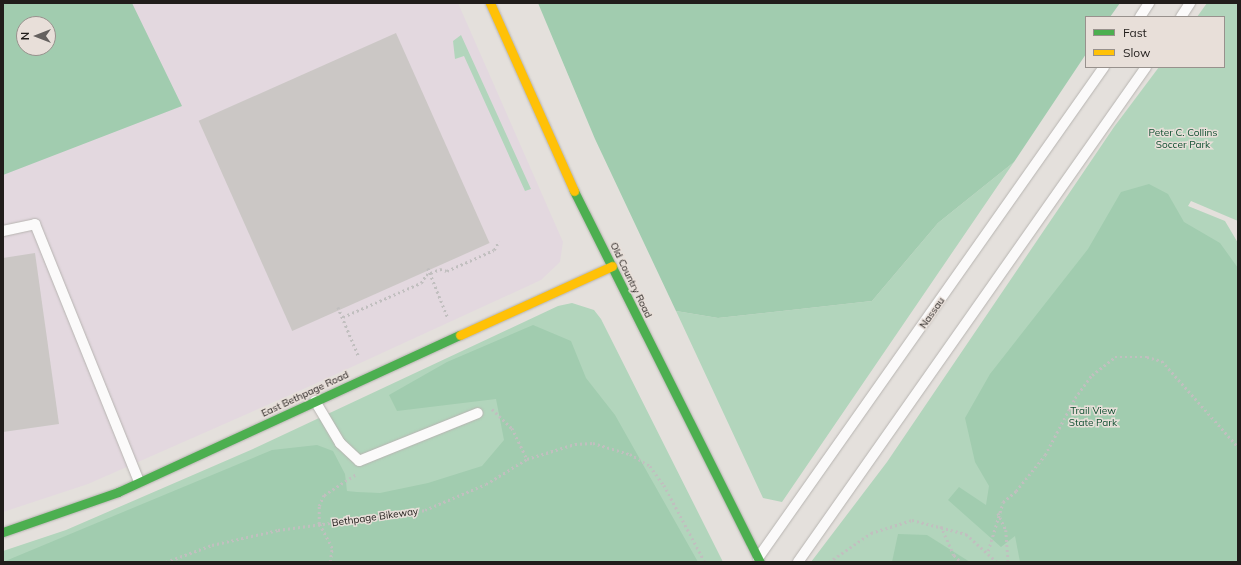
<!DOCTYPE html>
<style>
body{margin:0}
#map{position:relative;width:1241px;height:565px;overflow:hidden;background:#e4e0dc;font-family:Mulish,sans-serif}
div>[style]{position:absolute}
.industrial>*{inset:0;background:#e3d8df}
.green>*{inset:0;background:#b2d5bc}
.forest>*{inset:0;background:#a1ccaf}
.building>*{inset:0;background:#cbc7c5;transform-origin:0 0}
.path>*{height:2.5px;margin-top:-1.25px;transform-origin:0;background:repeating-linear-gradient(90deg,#c1bfbf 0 2px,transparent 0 5px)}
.roads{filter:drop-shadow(0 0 1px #b7b4b1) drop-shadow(0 0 1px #b7b4b1)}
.lane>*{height:10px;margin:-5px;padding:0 5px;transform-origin:5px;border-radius:5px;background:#fbfafa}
.fast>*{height:9px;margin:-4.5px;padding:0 4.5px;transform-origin:4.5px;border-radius:4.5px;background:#4caf50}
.slow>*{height:9px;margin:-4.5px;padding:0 4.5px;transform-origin:4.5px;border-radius:4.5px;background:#ffc107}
span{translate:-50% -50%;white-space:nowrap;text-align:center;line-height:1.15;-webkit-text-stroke:3px #e8dfd9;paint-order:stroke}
.park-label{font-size:10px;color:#0d4d2e}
.street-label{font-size:10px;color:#211d1b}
.frame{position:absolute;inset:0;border:4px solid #211d1b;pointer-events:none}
.legend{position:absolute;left:1085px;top:16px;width:140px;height:52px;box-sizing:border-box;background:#e8dfd9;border:1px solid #98918d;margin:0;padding:5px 7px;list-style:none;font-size:12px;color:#211d1b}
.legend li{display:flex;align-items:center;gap:8px;height:20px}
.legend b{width:20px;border:1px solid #98918d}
.north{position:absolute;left:16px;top:16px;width:40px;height:40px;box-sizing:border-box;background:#e8dfd9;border:1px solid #98918d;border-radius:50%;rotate:270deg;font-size:11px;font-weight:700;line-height:16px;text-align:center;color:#211d1b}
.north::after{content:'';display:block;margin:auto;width:14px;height:18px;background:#65615f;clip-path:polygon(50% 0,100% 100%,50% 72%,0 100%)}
</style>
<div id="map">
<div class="industrial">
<i style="clip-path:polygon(evenodd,3px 3px,458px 3px,563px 242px,560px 262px,541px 280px,308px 387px,88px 484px,3px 512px,3px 3px,24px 24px,48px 24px,48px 48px,24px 48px,24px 24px)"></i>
</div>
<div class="green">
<i style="clip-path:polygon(1207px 3px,1238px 3px,1238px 221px,1191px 201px,1188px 206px,1225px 221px,1238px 243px,1238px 562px,811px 562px,887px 462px,1114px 127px,1159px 67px,1224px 67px,1224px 17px,1197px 17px)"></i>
<i style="clip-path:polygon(461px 35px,531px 189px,525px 191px,464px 56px,455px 59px,453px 41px)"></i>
<i style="clip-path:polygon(1014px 162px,782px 502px,763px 498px,676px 311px,718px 318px,872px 301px,938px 223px)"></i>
<i style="clip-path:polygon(572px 303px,594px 310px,601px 319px,723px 562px,3px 562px,3px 551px,66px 530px,253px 449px,558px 306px)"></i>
</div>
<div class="forest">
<i style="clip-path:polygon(evenodd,3px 3px,132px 3px,182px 106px,3px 175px,3px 3px,24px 24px,48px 24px,48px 48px,24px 48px,24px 24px)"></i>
<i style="clip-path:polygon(538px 3px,1120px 3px,1110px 17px,1086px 17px,1086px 54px,1014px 162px,938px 223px,872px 301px,718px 318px,676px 311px,595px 139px)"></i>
<i style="clip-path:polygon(1149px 184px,1168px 194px,1184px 222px,1220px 243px,1238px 268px,1238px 562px,1020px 562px,1015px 536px,1001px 547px,948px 500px,959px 487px,986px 505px,989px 486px,975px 462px,965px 418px,990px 374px,1088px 249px,1121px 192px)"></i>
<i style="clip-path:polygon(533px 325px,571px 341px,586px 378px,615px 415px,698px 562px,3px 562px,272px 450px,317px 445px,333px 451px,345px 474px,347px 491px,357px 492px,380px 493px,428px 483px,482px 466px,504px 440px,496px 399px,397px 411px,389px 395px,447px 362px)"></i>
<i style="clip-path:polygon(898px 534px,927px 535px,970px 562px,892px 562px)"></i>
</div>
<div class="building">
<i style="left:396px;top:33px;width:230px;height:216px;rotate:66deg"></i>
<i style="clip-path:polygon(35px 253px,59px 424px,3px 432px,3px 258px)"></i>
</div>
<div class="path">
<i style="left:428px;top:268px;width:54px;rotate:68.2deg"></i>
<i style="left:338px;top:307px;width:54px;rotate:67.2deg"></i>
<i style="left:343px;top:317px;width:85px;rotate:-23.6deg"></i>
<i style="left:421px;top:283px;width:9px;rotate:-58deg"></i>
<i style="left:426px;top:275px;width:15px;rotate:-23deg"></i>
<i style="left:440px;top:269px;width:7px;rotate:16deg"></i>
<i style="left:447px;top:271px;width:51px;rotate:-24.1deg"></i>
<i style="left:494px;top:250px;width:10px;rotate:-61deg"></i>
<i style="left:492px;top:409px;width:28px;rotate:44deg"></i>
<i style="left:512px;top:428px;width:34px;rotate:64deg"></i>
<i style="left:998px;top:513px;width:19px;rotate:65deg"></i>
<i style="left:1006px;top:530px;width:32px;rotate:86deg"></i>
<i style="left:941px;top:526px;width:32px;rotate:66deg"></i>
<i style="left:954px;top:555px;width:10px;rotate:45deg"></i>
<i style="left:988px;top:551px;width:51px;rotate:-73deg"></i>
<i style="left:1003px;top:502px;width:17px;rotate:-40deg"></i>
<i style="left:1016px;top:491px;width:46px;rotate:-51.1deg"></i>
<i style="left:1045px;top:455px;width:64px;rotate:-62.2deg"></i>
<i style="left:1075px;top:398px;width:29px;rotate:-54deg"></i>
<i style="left:1092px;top:375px;width:29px;rotate:-38deg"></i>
<i style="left:1115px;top:357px;width:32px"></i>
<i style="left:1147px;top:357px;width:16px;rotate:15deg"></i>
<i style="left:1162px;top:361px;width:115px;rotate:48.5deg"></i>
<i style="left:166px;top:562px;width:49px;rotate:-20.3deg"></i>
<i style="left:212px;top:545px;width:68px;rotate:-12.8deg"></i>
<i style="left:278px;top:530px;width:148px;rotate:-7.7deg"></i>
<i style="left:425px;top:510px;width:66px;rotate:-23.1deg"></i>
<i style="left:486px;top:484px;width:48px;rotate:-31.4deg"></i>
<i style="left:527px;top:459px;width:50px;rotate:-17.4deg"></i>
<i style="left:575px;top:444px;width:18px;rotate:-3deg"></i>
<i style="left:593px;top:443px;width:39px;rotate:17deg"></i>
<i style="left:630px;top:454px;width:23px;rotate:31deg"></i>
<i style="left:650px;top:466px;width:24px;rotate:54deg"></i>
<i style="left:664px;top:485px;width:87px;rotate:62deg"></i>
<i style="left:330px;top:562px;width:14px;rotate:-82deg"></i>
<i style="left:332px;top:548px;width:27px;rotate:-118deg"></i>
<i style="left:319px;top:524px;width:18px;rotate:-90deg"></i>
<i style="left:319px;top:506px;width:12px;rotate:-66deg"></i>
<i style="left:324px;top:495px;width:38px;rotate:-33deg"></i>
<i style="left:586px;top:562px;width:4px"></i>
<i style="left:682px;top:562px;width:9px"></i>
<i style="left:829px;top:562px;width:51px;rotate:-34.6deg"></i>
<i style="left:871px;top:533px;width:43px;rotate:-17.6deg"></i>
<i style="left:912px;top:520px;width:56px;rotate:14.5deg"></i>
<i style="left:966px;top:534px;width:42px;rotate:42.1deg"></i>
</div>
<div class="roads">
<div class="lane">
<i style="left:1140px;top:17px;width:17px;rotate:-57deg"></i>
<i style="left:1181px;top:17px;width:17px;rotate:-57deg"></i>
<i style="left:3px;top:231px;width:33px;rotate:-12deg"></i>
<i style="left:35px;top:224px;width:278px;rotate:68deg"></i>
<i style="left:315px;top:401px;width:49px;rotate:59.2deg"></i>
<i style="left:340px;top:443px;width:26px;rotate:43deg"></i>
<i style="left:359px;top:461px;width:128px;rotate:-22deg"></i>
<i style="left:758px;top:558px;width:601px;rotate:-54.83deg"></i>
<i style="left:798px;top:562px;width:605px;rotate:-54.89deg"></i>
</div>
<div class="fast">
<i style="left:574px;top:191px;width:415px;rotate:63.4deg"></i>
<i style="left:3px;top:532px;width:122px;rotate:-19.2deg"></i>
<i style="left:118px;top:492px;width:376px;rotate:-24.7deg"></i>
</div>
<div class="slow">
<i style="left:490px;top:3px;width:206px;rotate:65.9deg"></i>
<i style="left:460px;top:335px;width:167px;rotate:-24.4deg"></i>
</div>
</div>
<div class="park-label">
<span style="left:1183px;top:138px">Peter C. Collins<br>Soccer Park</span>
<span style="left:1093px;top:416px">Trail View<br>State Park</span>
</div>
<div class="street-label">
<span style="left:631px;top:280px;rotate:64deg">Old Country Road</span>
<span style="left:932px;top:313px;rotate:-55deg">Nassau</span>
<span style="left:305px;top:394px;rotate:-25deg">East Bethpage Road</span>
<span style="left:375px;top:517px;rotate:-8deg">Bethpage Bikeway</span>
</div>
<div class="frame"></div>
<ul class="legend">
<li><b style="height:5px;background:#4caf50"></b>Fast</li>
<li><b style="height:5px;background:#ffc107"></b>Slow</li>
</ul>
<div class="north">N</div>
</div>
